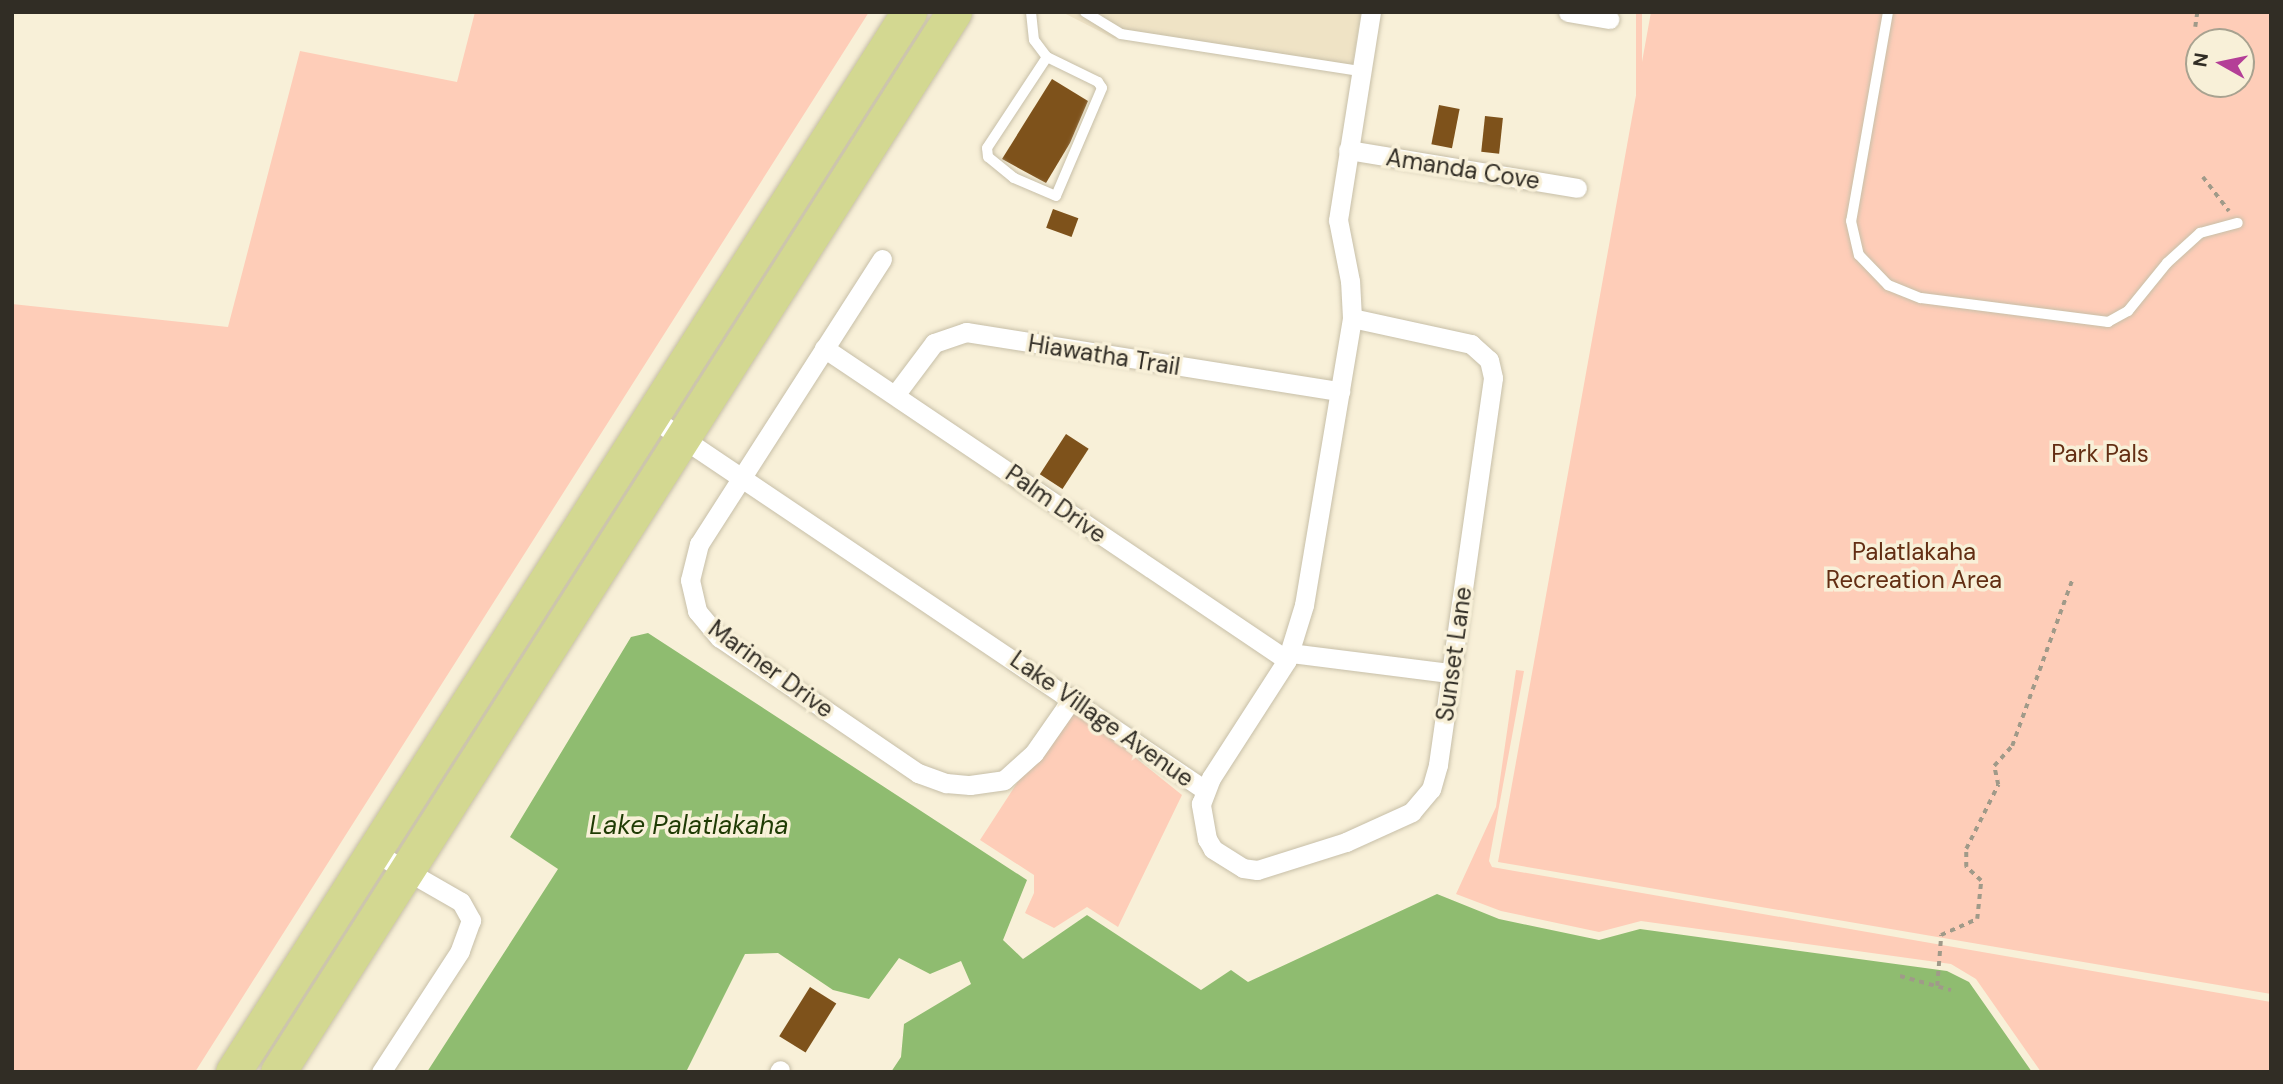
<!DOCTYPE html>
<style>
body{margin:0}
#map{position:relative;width:2283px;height:1084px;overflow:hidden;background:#f8f0d8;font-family:"DM Sans",sans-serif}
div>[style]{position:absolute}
.built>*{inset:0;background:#efe3c5}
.green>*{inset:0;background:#fecdb8;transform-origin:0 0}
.water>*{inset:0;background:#8fbc70}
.building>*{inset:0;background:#7e521b;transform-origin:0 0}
.path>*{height:3.5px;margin-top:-1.75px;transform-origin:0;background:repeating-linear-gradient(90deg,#a09a89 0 5px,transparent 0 10px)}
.roads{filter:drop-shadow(0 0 2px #c7bfa8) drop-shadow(0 0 2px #c7bfa8)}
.lane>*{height:10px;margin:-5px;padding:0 5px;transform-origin:5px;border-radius:5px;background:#fff}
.street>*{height:19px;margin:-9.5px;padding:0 9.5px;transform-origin:9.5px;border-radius:9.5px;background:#fff}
.highway>*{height:35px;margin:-17.5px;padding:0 17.5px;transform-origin:17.5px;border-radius:17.5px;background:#d3d891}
span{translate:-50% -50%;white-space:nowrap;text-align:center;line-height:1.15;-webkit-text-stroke:7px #f8f0d8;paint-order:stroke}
.street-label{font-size:24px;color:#312d25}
.park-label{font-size:24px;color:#632e13}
.water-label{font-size:26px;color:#1f3b04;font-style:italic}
.frame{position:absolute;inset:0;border:14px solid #312d25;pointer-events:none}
.north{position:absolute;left:2185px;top:28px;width:70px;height:70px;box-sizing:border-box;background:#f8f0d8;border:2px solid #a8a290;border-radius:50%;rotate:279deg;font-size:19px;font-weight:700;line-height:28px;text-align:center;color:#312d25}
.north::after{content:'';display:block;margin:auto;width:24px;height:32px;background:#b43f97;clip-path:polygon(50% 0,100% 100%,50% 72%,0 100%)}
</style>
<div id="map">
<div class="built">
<i style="clip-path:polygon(1062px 12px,1361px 12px,1351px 73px,1113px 38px)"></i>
</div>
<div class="green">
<i style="clip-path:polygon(475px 12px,869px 12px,195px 1072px,12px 1072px,12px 304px,228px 327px,300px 51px,457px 82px)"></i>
<i style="left:1636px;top:12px;width:6px;height:311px"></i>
<i style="clip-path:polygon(evenodd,1651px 12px,2271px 12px,2271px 994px,1498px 862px,1651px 12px,2199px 42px,2241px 42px,2241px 84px,2199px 84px,2199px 42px)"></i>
<i style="clip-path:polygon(1516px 670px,1524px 671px,1489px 861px,1492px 867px,2271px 1002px,2271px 1072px,2041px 1072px,1976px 979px,1951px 964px,1641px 921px,1599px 932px,1501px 911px,1456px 894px,1496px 807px)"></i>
<i style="clip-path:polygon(1076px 710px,1182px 795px,1118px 927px,1087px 907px,1054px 928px,1025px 913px,1034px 893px,1034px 875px,980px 840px,1019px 780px,1043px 758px)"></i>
</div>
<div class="water">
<i style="clip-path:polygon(648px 633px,1027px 880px,1003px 940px,1023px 959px,1087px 915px,1201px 990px,1231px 970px,1248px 982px,1437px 894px,1499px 919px,1599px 940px,1640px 929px,1947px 971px,1969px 982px,2032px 1072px,891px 1072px,901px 1057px,904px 1024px,971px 984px,961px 961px,930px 974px,899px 958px,869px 999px,833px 990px,778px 953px,745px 954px,686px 1072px,427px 1072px,558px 869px,510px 837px,631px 637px)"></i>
</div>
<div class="building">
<i style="clip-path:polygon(1052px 79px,1088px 101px,1070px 143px,1046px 183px,1002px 159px)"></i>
<i style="left:1439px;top:105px;width:21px;height:40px;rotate:11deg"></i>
<i style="left:1485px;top:116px;width:18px;height:36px;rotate:6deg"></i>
<i style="left:1053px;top:209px;width:27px;height:20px;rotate:20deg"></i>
<i style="left:1066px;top:434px;width:27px;height:48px;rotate:33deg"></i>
<i style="left:810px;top:987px;width:31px;height:58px;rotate:32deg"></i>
</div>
<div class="path">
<i style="left:2195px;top:27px;width:15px;rotate:-82deg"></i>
<i style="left:2203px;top:177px;width:43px;rotate:52.6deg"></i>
<i style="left:1900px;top:976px;width:53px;rotate:15.4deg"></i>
<i style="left:1937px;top:986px;width:51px;rotate:-85.5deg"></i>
<i style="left:1941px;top:935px;width:39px;rotate:-24deg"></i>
<i style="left:1977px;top:919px;width:38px;rotate:-84deg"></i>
<i style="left:1981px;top:881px;width:21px;rotate:-137deg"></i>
<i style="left:1966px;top:867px;width:18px;rotate:-90deg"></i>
<i style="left:1966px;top:849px;width:72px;rotate:-63.4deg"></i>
<i style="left:1998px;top:785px;width:19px;rotate:-102deg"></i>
<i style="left:1994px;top:766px;width:27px;rotate:-48deg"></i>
<i style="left:2012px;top:746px;width:177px;rotate:-70.1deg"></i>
</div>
<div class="roads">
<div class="lane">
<i style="left:1031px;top:12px;width:28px;rotate:84deg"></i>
<i style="left:1034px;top:40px;width:21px;rotate:53deg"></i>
<i style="left:1047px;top:57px;width:57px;rotate:26.1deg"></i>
<i style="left:1098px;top:82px;width:7px;rotate:56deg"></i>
<i style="left:1102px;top:88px;width:117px;rotate:113.1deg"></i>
<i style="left:1056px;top:196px;width:46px;rotate:-156.8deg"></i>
<i style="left:1014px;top:178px;width:33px;rotate:-141deg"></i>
<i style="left:988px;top:157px;width:9px;rotate:-96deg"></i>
<i style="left:987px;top:148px;width:109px;rotate:-56.6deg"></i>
<i style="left:1085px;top:12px;width:42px;rotate:31.4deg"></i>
<i style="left:1121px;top:34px;width:243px;rotate:8.8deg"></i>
<i style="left:1888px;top:12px;width:212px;rotate:100deg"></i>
<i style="left:1851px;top:221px;width:35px;rotate:77deg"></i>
<i style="left:1859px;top:255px;width:42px;rotate:46deg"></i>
<i style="left:1888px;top:285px;width:35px;rotate:22deg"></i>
<i style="left:1921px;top:298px;width:189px;rotate:7.3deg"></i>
<i style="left:2108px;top:322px;width:23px;rotate:-29deg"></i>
<i style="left:2128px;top:311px;width:62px;rotate:-50.9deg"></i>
<i style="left:2167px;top:263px;width:45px;rotate:-42.3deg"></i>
<i style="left:2200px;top:233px;width:39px;rotate:-15deg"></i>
</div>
<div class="street">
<i style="left:1568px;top:12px;width:42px;rotate:9.7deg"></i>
<i style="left:1348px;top:150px;width:232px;rotate:9.4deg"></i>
<i style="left:882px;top:259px;width:339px;rotate:122.7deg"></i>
<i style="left:699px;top:544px;width:37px;rotate:104deg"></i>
<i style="left:690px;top:580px;width:32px;rotate:77deg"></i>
<i style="left:697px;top:611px;width:35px;rotate:50deg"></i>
<i style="left:720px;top:638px;width:240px;rotate:34.3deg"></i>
<i style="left:918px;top:773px;width:30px;rotate:20deg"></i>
<i style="left:946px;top:783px;width:24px;rotate:5deg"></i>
<i style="left:970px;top:785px;width:34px;rotate:-8deg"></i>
<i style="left:1004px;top:780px;width:40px;rotate:-42deg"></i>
<i style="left:1034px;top:753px;width:68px;rotate:-55.1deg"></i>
<i style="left:1352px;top:318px;width:122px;rotate:12.3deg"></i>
<i style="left:1471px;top:344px;width:24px;rotate:42deg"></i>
<i style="left:1489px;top:360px;width:18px;rotate:77deg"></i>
<i style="left:1493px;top:378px;width:391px;rotate:98.1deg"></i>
<i style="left:1438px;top:765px;width:25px;rotate:106deg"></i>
<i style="left:1431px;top:789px;width:30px;rotate:130deg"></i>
<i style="left:1412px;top:812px;width:72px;rotate:155.6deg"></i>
<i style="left:1346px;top:842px;width:93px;rotate:162.5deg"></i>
<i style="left:1257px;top:870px;width:14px;rotate:-172deg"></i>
<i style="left:1243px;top:868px;width:36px;rotate:-148deg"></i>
<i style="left:1213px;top:849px;width:12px;rotate:-121deg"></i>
<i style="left:1207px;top:839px;width:36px;rotate:-100deg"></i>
<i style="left:1201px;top:804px;width:28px;rotate:-69deg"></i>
<i style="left:1211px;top:778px;width:140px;rotate:-57.2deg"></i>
<i style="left:1287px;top:660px;width:58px;rotate:-72.8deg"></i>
<i style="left:1304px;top:605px;width:291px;rotate:-80.5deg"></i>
<i style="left:1352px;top:318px;width:37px;rotate:-93deg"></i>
<i style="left:1350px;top:281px;width:62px;rotate:-101.1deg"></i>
<i style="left:1338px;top:220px;width:211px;rotate:-81deg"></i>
<i style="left:824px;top:348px;width:558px;rotate:33.97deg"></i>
<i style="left:895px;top:395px;width:65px;rotate:-53.1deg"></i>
<i style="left:934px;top:343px;width:34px;rotate:-19deg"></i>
<i style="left:966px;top:332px;width:379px;rotate:9deg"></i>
<i style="left:651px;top:417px;width:668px;rotate:33.95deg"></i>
<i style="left:1291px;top:653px;width:160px;rotate:7.2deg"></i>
<i style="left:374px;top:852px;width:100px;rotate:29.9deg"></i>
<i style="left:461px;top:902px;width:21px;rotate:61deg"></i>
<i style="left:471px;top:920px;width:33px;rotate:110deg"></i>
<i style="left:460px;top:951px;width:145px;rotate:123.1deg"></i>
<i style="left:779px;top:1072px;width:2px;rotate:-63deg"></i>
</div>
<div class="highway">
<i style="left:233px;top:1072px;width:1257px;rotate:-57.47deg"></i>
<i style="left:278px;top:1072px;width:1257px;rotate:-57.47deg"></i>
</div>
</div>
<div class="street-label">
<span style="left:1463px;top:169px;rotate:9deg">Amanda Cove</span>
<span style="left:1104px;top:355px;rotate:9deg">Hiawatha Trail</span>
<span style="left:1056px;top:504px;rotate:35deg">Palm Drive</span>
<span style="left:1454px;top:654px;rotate:-82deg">Sunset Lane</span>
<span style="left:771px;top:669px;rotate:36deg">Mariner Drive</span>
<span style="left:1102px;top:719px;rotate:35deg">Lake Village Avenue</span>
</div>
<div class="park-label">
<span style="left:2100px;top:454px">Park Pals</span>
<span style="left:1914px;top:566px">Palatlakaha<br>Recreation Area</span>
</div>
<div class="water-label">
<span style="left:689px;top:826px">Lake Palatlakaha</span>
</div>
<div class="frame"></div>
<div class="north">N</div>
</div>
